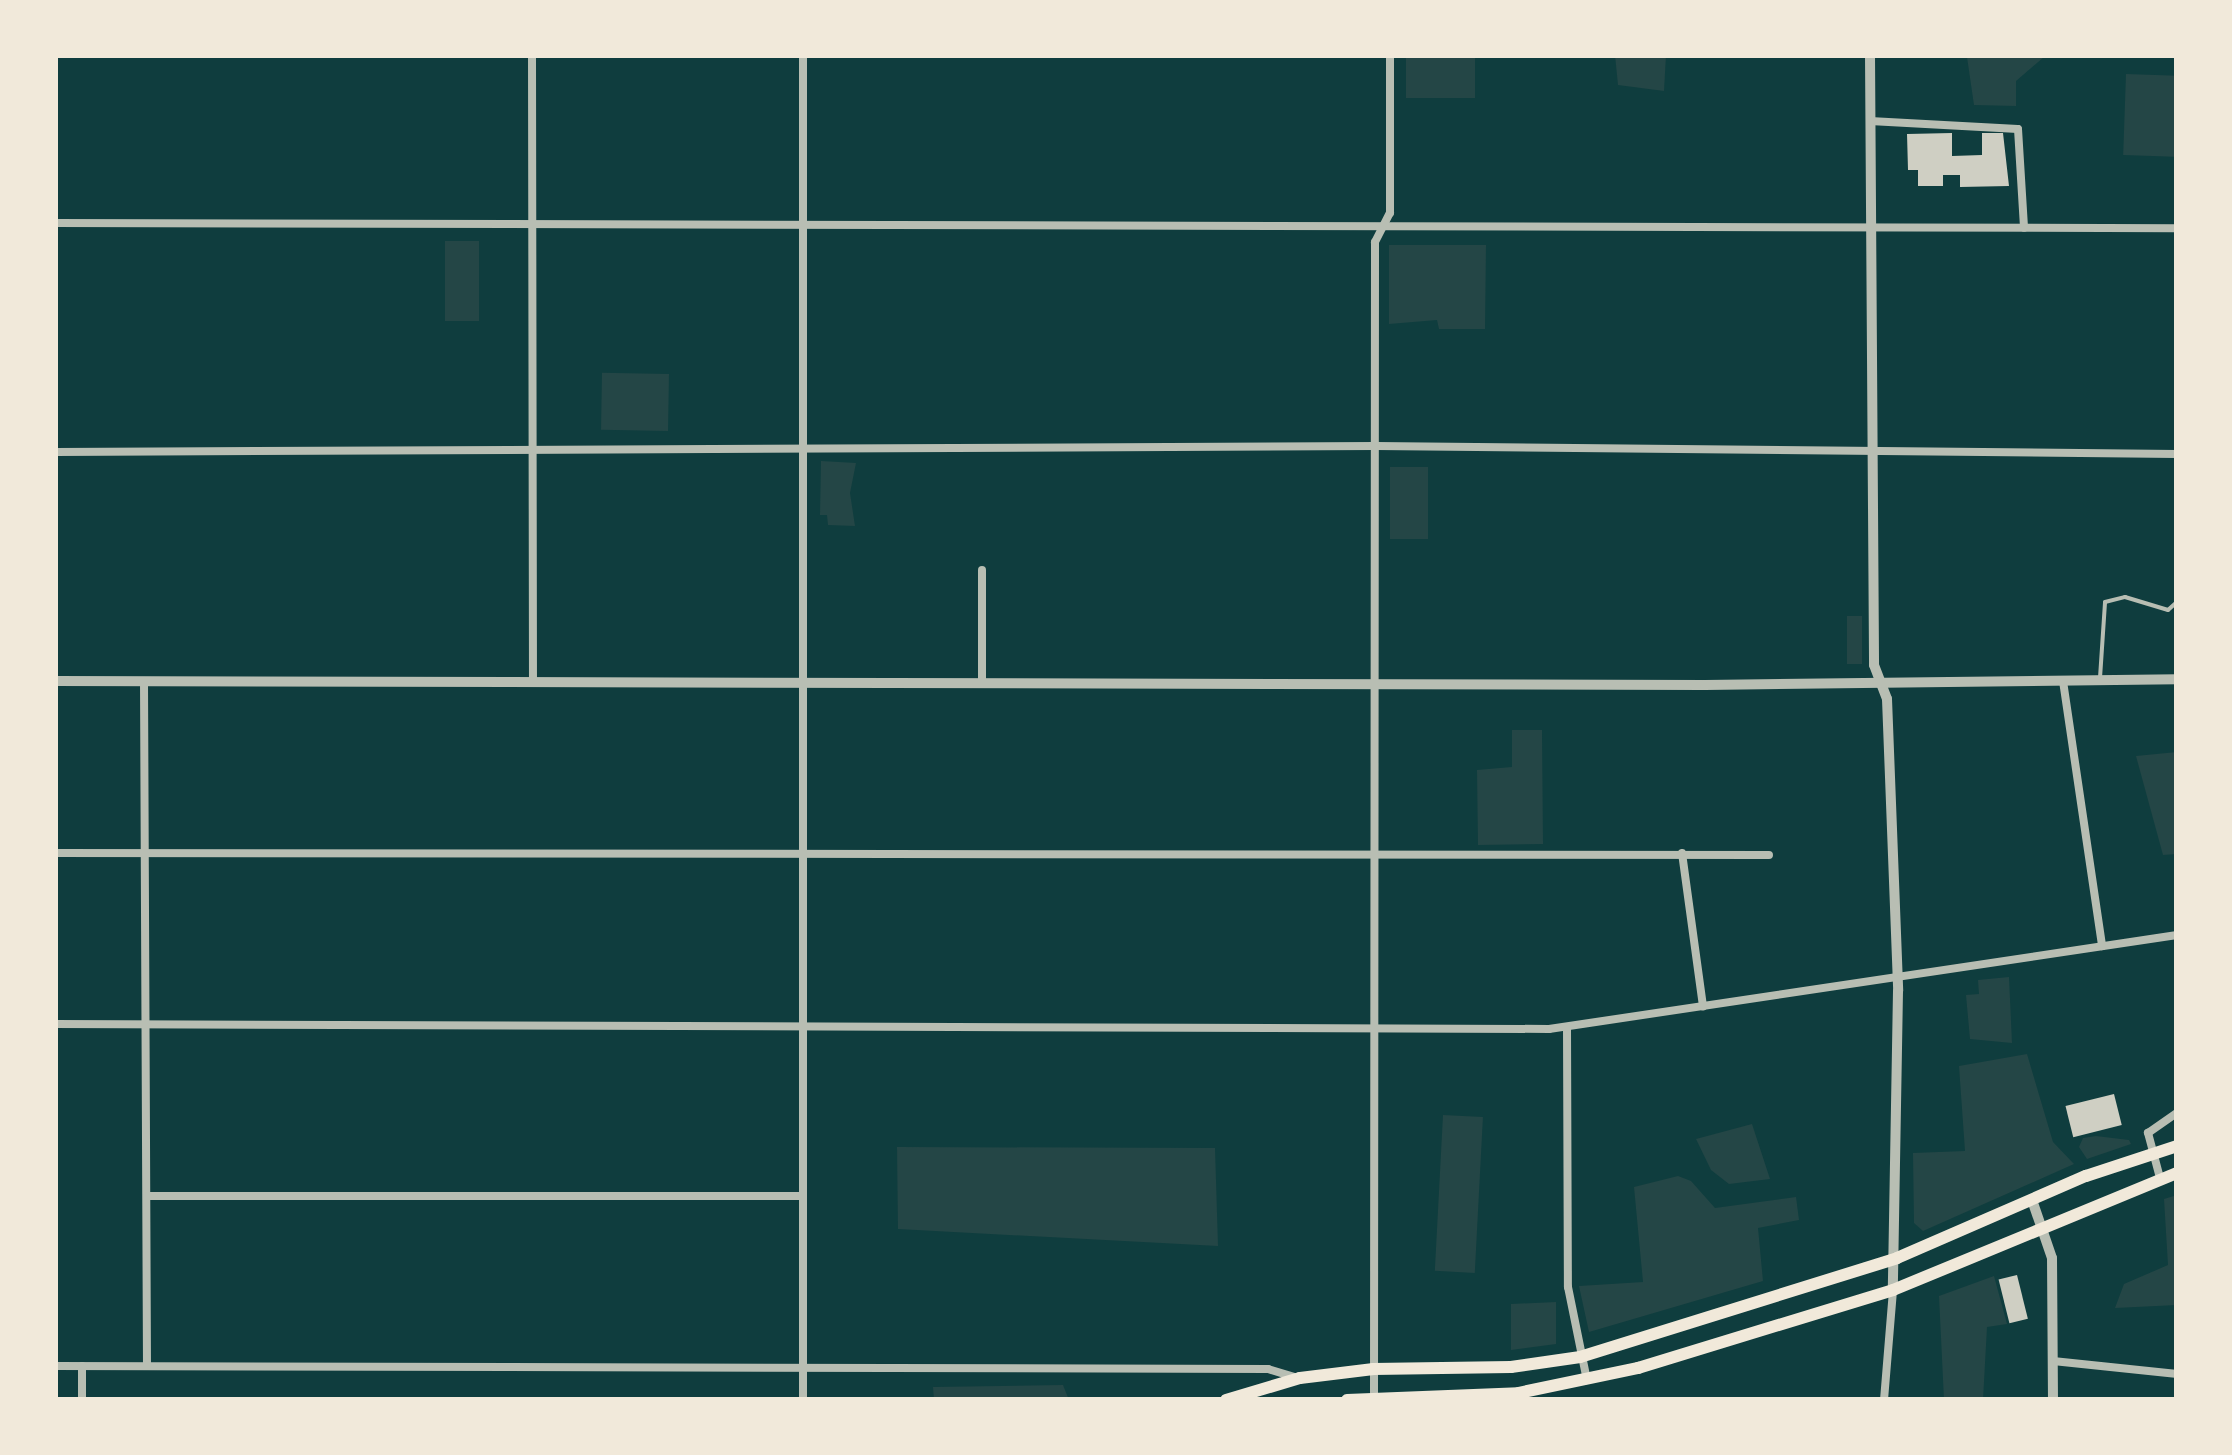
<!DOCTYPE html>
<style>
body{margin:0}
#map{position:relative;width:2232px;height:1455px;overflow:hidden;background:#0f3d3e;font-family:Cabin,sans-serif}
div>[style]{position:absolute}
.green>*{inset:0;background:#244646;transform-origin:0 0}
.building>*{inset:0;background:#cfcfc3;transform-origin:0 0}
.service>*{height:4px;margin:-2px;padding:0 2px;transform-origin:2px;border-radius:2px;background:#b8beb3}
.minor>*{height:8px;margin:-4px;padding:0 4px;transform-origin:4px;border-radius:4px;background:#b8beb3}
.tertiary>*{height:10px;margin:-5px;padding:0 5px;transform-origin:5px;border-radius:5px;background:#b8beb3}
.trunk>*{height:12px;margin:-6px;padding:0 6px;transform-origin:6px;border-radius:6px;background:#f1e9da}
span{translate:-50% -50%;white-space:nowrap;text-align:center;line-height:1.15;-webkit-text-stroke:10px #f1e9da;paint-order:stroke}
.frame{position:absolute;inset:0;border:58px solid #f1e9da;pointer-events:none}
</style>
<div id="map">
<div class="green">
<i style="left:1406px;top:55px;width:69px;height:43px"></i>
<i style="clip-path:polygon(1615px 55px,1666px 55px,1664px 91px,1618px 85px)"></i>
<i style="clip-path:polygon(1967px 57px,2044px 55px,2044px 57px,2016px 81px,2016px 106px,1974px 105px)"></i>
<i style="left:2126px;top:74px;width:51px;height:81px;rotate:2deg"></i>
<i style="left:445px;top:241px;width:34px;height:80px"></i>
<i style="clip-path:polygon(1389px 245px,1486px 245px,1485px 329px,1439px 329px,1437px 320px,1389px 324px)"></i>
<i style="left:669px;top:374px;width:57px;height:67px;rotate:91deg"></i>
<i style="clip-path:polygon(821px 461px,856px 463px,850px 493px,855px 526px,828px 525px,827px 515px,820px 515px)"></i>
<i style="left:1390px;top:467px;width:38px;height:72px"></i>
<i style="left:1862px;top:616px;width:48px;height:15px;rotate:90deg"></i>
<i style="clip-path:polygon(1512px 730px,1542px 730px,1543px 844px,1478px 845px,1477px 770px,1512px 767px)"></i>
<i style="clip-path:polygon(2177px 752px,2177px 854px,2163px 855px,2136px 756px)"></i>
<i style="clip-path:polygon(2009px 977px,2012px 1043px,1970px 1039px,1966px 995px,1979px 994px,1978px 980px)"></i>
<i style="clip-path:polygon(2027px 1054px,2053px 1142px,2074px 1164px,1923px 1231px,1914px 1223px,1913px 1153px,1965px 1151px,1959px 1066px)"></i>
<i style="left:1443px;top:1115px;width:40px;height:156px;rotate:3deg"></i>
<i style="clip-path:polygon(1752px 1124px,1770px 1179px,1729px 1184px,1711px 1170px,1696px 1139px)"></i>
<i style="clip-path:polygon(2096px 1136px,2129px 1140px,2131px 1144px,2087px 1159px,2079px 1147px,2083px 1138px)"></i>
<i style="clip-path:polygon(897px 1147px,1215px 1148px,1218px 1246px,898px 1229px)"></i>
<i style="clip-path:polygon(1678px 1176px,1691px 1181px,1715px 1208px,1796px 1197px,1799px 1220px,1758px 1228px,1763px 1281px,1589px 1332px,1579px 1286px,1643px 1282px,1634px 1187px)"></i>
<i style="clip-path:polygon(2177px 1195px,2177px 1305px,2115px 1308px,2124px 1284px,2168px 1265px,2164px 1199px)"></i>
<i style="clip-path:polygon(1994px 1276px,2007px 1324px,1987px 1327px,1983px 1400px,1944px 1400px,1939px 1296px)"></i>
<i style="clip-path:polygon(1556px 1302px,1556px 1344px,1511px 1350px,1511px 1304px)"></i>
<i style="clip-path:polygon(1063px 1385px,1069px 1400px,934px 1400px,933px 1387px)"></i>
</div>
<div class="building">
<i style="clip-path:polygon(1952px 133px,1952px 156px,1982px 155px,1982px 133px,2003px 133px,2009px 186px,1960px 187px,1960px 175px,1943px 175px,1943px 186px,1918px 186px,1918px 170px,1908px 170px,1907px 134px)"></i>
<i style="left:2114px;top:1094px;width:32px;height:50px;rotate:76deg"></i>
<i style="left:2017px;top:1275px;width:45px;height:19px;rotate:76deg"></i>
</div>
<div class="service">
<i style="left:2177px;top:552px;width:13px;rotate:90deg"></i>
<i style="left:2100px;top:678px;width:76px;rotate:-86.2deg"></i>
<i style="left:2105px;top:602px;width:21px;rotate:-14deg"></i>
<i style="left:2125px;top:597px;width:45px;rotate:16.8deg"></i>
<i style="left:2168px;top:610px;width:12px;rotate:-42deg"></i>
</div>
<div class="minor">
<i style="left:532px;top:55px;width:626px;rotate:89.91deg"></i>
<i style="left:1870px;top:121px;width:148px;rotate:3.1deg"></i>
<i style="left:2018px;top:129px;width:99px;rotate:86.5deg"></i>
<i style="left:55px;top:223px;width:2122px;rotate:0.14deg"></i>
<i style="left:55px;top:452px;width:1321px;rotate:-0.26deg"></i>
<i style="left:1376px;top:446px;width:801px;rotate:0.57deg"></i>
<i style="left:982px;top:570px;width:112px;rotate:90deg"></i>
<i style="left:144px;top:681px;width:685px;rotate:89.75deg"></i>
<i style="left:2063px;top:681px;width:268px;rotate:81.6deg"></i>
<i style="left:55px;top:853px;width:1714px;rotate:0.07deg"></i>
<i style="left:1682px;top:853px;width:155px;rotate:82.2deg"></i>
<i style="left:55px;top:1024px;width:1494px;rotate:0.19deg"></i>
<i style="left:1549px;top:1029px;width:635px;rotate:-8.51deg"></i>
<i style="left:1567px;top:1027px;width:260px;rotate:89.8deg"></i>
<i style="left:1568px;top:1287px;width:95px;rotate:78.5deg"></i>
<i style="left:2160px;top:1178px;width:47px;rotate:-104.9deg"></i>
<i style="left:2148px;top:1133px;width:35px;rotate:-35deg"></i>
<i style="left:147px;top:1196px;width:655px"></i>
<i style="left:2053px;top:1361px;width:125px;rotate:6deg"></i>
<i style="left:55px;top:1366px;width:1213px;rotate:0.14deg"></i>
<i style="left:1268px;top:1369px;width:27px;rotate:17deg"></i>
<i style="left:82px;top:1400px;width:34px;rotate:-90deg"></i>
<i style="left:803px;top:1400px;width:1345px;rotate:-90deg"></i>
<i style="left:1374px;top:1400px;width:1158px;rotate:-89.95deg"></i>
<i style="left:1375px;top:242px;width:33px;rotate:-63deg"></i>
<i style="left:1390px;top:213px;width:158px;rotate:-90deg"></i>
<i style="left:1884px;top:1400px;width:110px;rotate:-85.3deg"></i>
</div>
<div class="tertiary">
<i style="left:1870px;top:55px;width:610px;rotate:89.62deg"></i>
<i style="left:1874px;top:665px;width:36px;rotate:69deg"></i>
<i style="left:1887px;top:699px;width:292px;rotate:87.8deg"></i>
<i style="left:1898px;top:991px;width:299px;rotate:91deg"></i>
<i style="left:55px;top:681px;width:1650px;rotate:0.14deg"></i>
<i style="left:1705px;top:685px;width:472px;rotate:-0.7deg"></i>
<i style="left:2032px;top:1200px;width:61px;rotate:71deg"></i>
<i style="left:2052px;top:1258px;width:142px;rotate:89.6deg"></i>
</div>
<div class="trunk">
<i style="left:1226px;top:1400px;width:77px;rotate:-16.6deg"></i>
<i style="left:1300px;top:1378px;width:74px;rotate:-7deg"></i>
<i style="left:1373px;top:1369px;width:138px;rotate:-0.8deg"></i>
<i style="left:1511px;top:1367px;width:70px;rotate:-8.2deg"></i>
<i style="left:1580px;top:1357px;width:332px;rotate:-17.3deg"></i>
<i style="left:1897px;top:1258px;width:206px;rotate:-23.5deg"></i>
<i style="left:2086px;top:1176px;width:96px;rotate:-18.2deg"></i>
<i style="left:1347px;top:1400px;width:171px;rotate:-2.3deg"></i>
<i style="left:1518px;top:1393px;width:123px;rotate:-11.8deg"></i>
<i style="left:1638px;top:1368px;width:267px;rotate:-17deg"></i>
<i style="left:1893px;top:1290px;width:307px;rotate:-22.4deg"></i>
</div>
<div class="frame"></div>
</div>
